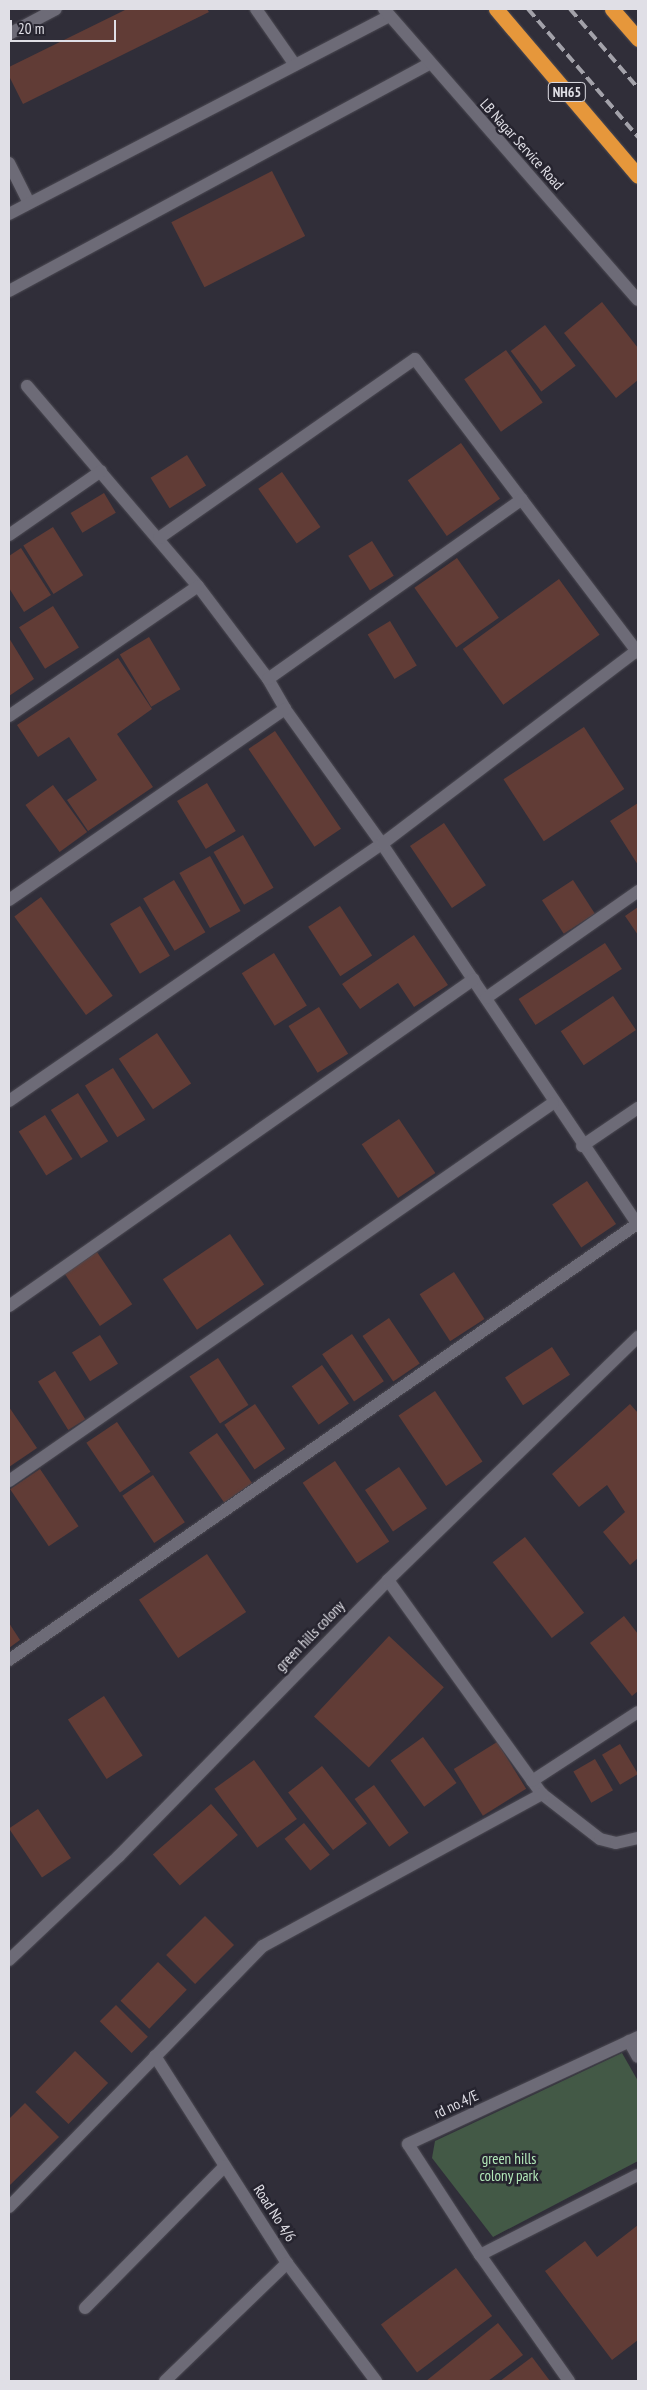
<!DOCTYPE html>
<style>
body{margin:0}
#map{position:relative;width:647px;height:2390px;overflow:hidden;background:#302e39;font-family:"PT Sans Narrow",sans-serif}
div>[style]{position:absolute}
.green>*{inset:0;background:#435946}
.building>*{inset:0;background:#613c36;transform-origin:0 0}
.roads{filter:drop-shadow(0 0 1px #4c4a53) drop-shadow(0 0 1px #4c4a53)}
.lane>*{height:12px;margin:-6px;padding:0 6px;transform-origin:6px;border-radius:6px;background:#6d6b77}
.street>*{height:12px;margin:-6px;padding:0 6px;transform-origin:6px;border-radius:6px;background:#6d6b77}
.secondary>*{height:12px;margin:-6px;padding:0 6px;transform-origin:6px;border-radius:6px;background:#6d6b77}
.highway>*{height:15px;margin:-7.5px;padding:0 7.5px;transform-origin:7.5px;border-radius:7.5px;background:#e6973b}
.rail>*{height:4px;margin-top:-2px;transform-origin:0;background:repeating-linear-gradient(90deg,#a3a2aa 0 10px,transparent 0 15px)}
span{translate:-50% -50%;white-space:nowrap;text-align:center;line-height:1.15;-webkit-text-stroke:5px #26242f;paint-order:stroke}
.shield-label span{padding:1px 4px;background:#26242f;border:1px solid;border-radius:4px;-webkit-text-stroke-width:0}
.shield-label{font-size:14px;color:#e0dfe6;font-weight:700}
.street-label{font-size:15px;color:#e0dfe6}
.park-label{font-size:15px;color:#b3e9b9}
.frame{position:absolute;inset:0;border:10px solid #e0dfe6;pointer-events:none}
.scale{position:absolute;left:10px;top:20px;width:106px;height:22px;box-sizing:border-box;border:2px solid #e0dfe6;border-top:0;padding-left:6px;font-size:15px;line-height:18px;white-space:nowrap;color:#e0dfe6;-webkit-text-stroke:4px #26242f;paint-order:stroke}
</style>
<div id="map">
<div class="green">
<i style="clip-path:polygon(622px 2053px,638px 2081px,638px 2161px,493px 2237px,432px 2158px,435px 2141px)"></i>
</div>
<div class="building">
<i style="clip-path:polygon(127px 9px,207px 9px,209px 12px,23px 104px,9px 76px,9px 67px)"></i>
<i style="left:272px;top:171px;width:73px;height:113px;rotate:63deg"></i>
<i style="clip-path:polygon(602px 302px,638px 348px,638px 380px,616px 398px,564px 333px)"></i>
<i style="left:545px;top:325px;width:51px;height:43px;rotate:53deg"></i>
<i style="left:506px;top:350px;width:64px;height:51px;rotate:55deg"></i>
<i style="left:461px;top:443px;width:68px;height:65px;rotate:55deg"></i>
<i style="left:187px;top:455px;width:36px;height:43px;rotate:58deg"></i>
<i style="left:282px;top:472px;width:67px;height:29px;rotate:55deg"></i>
<i style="left:104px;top:493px;width:23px;height:39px;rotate:59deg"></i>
<i style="left:53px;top:527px;width:57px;height:35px;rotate:58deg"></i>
<i style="left:372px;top:541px;width:41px;height:28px;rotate:58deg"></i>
<i style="clip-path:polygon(21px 548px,51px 595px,24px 612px,9px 588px,9px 556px)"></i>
<i style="left:457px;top:558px;width:73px;height:52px;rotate:55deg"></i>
<i style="left:559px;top:579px;width:69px;height:119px;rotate:54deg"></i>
<i style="left:53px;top:606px;width:49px;height:40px;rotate:58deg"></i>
<i style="left:390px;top:621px;width:52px;height:26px;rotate:59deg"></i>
<i style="left:149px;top:637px;width:61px;height:34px;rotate:59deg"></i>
<i style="clip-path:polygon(9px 638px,34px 679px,9px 696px)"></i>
<i style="clip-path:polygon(118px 658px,152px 709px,117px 734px,153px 787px,88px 831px,67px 800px,97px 780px,69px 737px,38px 757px,17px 725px)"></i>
<i style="left:584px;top:727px;width:74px;height:96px;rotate:57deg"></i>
<i style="left:275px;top:731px;width:118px;height:32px;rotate:56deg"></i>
<i style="left:207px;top:783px;width:56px;height:35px;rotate:59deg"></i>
<i style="left:53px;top:785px;width:58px;height:34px;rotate:54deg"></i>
<i style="clip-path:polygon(638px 803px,638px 865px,610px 821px)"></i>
<i style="left:444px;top:823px;width:75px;height:41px;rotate:56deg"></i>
<i style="left:243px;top:835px;width:61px;height:34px;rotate:60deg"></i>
<i style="left:210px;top:856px;width:63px;height:35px;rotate:61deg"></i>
<i style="left:174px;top:880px;width:61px;height:36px;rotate:59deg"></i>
<i style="left:573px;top:880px;width:40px;height:37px;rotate:57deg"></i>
<i style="left:41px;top:897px;width:122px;height:33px;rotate:54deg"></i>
<i style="left:140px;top:906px;width:58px;height:35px;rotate:59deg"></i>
<i style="left:340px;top:906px;width:59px;height:38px;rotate:57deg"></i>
<i style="clip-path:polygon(638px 907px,638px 935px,625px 916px)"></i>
<i style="clip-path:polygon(414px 935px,448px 985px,414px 1007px,398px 983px,360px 1009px,342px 984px)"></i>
<i style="left:605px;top:943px;width:31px;height:103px;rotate:57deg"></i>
<i style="left:274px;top:953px;width:62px;height:38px;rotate:58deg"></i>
<i style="left:613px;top:996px;width:41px;height:63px;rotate:56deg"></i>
<i style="left:319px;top:1007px;width:55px;height:36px;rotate:58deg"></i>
<i style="left:157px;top:1033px;width:61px;height:46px;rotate:56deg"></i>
<i style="left:113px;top:1068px;width:61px;height:33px;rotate:58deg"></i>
<i style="left:78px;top:1093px;width:57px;height:32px;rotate:58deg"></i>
<i style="left:45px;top:1115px;width:52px;height:31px;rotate:58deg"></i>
<i style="left:399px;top:1119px;width:65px;height:45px;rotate:56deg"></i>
<i style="left:587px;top:1181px;width:52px;height:42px;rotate:56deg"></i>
<i style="left:230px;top:1234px;width:61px;height:81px;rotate:56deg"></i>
<i style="left:97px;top:1252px;width:63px;height:39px;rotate:56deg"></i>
<i style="left:454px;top:1272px;width:56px;height:41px;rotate:57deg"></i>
<i style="left:389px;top:1318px;width:55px;height:32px;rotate:56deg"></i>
<i style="left:352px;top:1334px;width:57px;height:36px;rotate:56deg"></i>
<i style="left:100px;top:1335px;width:34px;height:33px;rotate:58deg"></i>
<i style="left:552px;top:1347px;width:33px;height:56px;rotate:57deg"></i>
<i style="left:218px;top:1358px;width:56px;height:34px;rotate:57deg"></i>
<i style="left:322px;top:1365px;width:47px;height:37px;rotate:55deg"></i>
<i style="left:55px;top:1371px;width:57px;height:20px;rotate:58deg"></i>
<i style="left:435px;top:1391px;width:85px;height:44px;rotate:56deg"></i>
<i style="left:255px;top:1404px;width:54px;height:37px;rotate:56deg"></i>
<i style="clip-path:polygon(630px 1404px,638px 1413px,638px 1558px,630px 1565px,603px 1532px,625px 1512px,607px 1485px,579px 1507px,552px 1474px)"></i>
<i style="clip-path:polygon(9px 1407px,37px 1448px,9px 1467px)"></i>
<i style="left:117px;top:1422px;width:60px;height:37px;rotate:56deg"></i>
<i style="left:217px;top:1433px;width:61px;height:34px;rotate:55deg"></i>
<i style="left:335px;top:1461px;width:97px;height:39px;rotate:56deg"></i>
<i style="left:399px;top:1467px;width:50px;height:41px;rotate:56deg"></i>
<i style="left:40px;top:1469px;width:69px;height:36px;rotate:56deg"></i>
<i style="left:153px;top:1475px;width:57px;height:37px;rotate:56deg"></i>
<i style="left:525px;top:1537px;width:96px;height:41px;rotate:52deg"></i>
<i style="left:207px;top:1554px;width:70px;height:82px;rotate:56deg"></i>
<i style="clip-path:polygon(624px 1616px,638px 1634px,638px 1691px,632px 1696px,590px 1643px)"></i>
<i style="clip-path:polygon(9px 1623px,20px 1640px,9px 1648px)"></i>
<i style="left:389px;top:1636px;width:75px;height:110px;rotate:43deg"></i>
<i style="left:104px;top:1696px;width:71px;height:43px;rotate:57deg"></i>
<i style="left:423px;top:1737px;width:57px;height:40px;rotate:54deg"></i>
<i style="left:497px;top:1742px;width:55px;height:51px;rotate:58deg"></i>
<i style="left:620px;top:1744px;width:35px;height:21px;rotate:59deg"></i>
<i style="left:595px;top:1759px;width:36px;height:25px;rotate:60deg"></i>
<i style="left:254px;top:1760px;width:73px;height:49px;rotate:54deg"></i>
<i style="left:322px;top:1766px;width:73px;height:43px;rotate:52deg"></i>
<i style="left:374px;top:1785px;width:59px;height:24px;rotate:54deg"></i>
<i style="left:211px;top:1804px;width:41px;height:77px;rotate:49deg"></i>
<i style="left:38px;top:1809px;width:59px;height:35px;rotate:56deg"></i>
<i style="left:304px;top:1823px;width:41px;height:25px;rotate:51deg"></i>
<i style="left:205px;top:1916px;width:41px;height:55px;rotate:45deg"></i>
<i style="left:158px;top:1962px;width:40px;height:54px;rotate:44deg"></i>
<i style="left:116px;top:2005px;width:45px;height:23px;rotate:45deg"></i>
<i style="left:75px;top:2051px;width:46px;height:57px;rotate:44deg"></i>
<i style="clip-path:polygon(25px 2103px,59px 2137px,9px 2186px,9px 2119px)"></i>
<i style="clip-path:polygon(638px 2225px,638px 2340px,612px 2360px,545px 2271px,585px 2241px,597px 2257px)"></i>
<i style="left:456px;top:2268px;width:60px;height:94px;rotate:53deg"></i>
<i style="clip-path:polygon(498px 2323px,523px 2355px,488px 2381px,426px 2381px)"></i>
<i style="clip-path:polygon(532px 2357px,550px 2381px,500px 2381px)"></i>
</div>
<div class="roads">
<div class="lane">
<i style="left:256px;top:9px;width:68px;rotate:55.1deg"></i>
<i style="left:9px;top:34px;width:53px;rotate:-28deg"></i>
<i style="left:9px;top:163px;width:45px;rotate:63.4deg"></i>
<i style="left:9px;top:214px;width:429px;rotate:-27.5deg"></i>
</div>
<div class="street">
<i style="left:9px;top:291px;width:477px;rotate:-28.4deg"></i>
<i style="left:27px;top:386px;width:263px;rotate:49.5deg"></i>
<i style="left:198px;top:586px;width:116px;rotate:53deg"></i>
<i style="left:268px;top:679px;width:34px;rotate:60deg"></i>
<i style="left:285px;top:709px;width:166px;rotate:54.3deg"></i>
<i style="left:382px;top:844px;width:459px;rotate:56.1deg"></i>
<i style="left:9px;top:535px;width:112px;rotate:-34.8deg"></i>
<i style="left:159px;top:538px;width:312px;rotate:-35deg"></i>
<i style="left:415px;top:359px;width:369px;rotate:52.8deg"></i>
<i style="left:268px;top:679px;width:311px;rotate:-35.3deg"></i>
<i style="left:9px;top:716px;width:229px;rotate:-34.5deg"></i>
<i style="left:9px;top:900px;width:336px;rotate:-34.7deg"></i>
<i style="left:486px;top:998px;width:186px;rotate:-35.1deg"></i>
<i style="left:9px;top:1101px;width:453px;rotate:-34.6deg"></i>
<i style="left:382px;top:844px;width:321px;rotate:-37.2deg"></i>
<i style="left:582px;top:1146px;width:68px;rotate:-34.2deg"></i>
<i style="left:9px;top:1306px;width:568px;rotate:-35.12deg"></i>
<i style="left:9px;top:1481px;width:662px;rotate:-34.79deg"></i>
<i style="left:388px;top:1580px;width:264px;rotate:54.3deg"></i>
<i style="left:542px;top:1794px;width:73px;rotate:37.8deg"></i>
<i style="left:600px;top:1839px;width:16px;rotate:14deg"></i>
<i style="left:616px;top:1843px;width:23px;rotate:-13deg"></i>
<i style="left:9px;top:1660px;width:765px;rotate:-34.77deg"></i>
<i style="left:532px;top:1781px;width:126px;rotate:-33.1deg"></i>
<i style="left:9px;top:1960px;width:151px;rotate:-43.4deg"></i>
<i style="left:119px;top:1856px;width:385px;rotate:-45.7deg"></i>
<i style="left:388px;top:1580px;width:349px;rotate:-44.2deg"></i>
<i style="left:629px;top:2041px;width:18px;rotate:61deg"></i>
<i style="left:155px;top:2056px;width:246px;rotate:57.5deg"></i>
<i style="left:287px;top:2263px;width:148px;rotate:53deg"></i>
<i style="left:9px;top:2207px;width:364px;rotate:-45.8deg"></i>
<i style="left:263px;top:1946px;width:318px;rotate:-28.6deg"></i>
<i style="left:480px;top:2255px;width:132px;rotate:-123deg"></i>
<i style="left:408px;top:2144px;width:254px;rotate:-24.9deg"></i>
<i style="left:85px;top:2308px;width:199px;rotate:-45.4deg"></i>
<i style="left:165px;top:2381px;width:170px;rotate:-44deg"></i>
<i style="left:569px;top:2381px;width:154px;rotate:-125.2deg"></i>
<i style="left:480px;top:2255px;width:177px;rotate:-26.9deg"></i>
</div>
<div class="secondary">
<i style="left:384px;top:9px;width:386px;rotate:48.9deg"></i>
</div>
<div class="highway">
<i style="left:496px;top:9px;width:219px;rotate:49.6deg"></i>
<i style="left:612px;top:9px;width:40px;rotate:49deg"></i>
</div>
</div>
<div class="rail">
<i style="left:528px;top:9px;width:169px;rotate:49.3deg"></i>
<i style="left:570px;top:9px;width:104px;rotate:49.3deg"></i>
</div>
<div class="shield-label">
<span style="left:567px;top:92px">NH65</span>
</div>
<div class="street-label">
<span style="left:522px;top:144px;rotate:48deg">LB Nagar Service Road</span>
<span style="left:310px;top:1636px;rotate:-46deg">green hills colony</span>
<span style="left:456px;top:2104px;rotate:-25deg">rd no.4/E</span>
<span style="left:275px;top:2213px;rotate:57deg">Road No 4/6</span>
</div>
<div class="park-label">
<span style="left:509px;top:2167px">green hills<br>colony park</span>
</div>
<div class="frame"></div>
<div class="scale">20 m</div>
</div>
